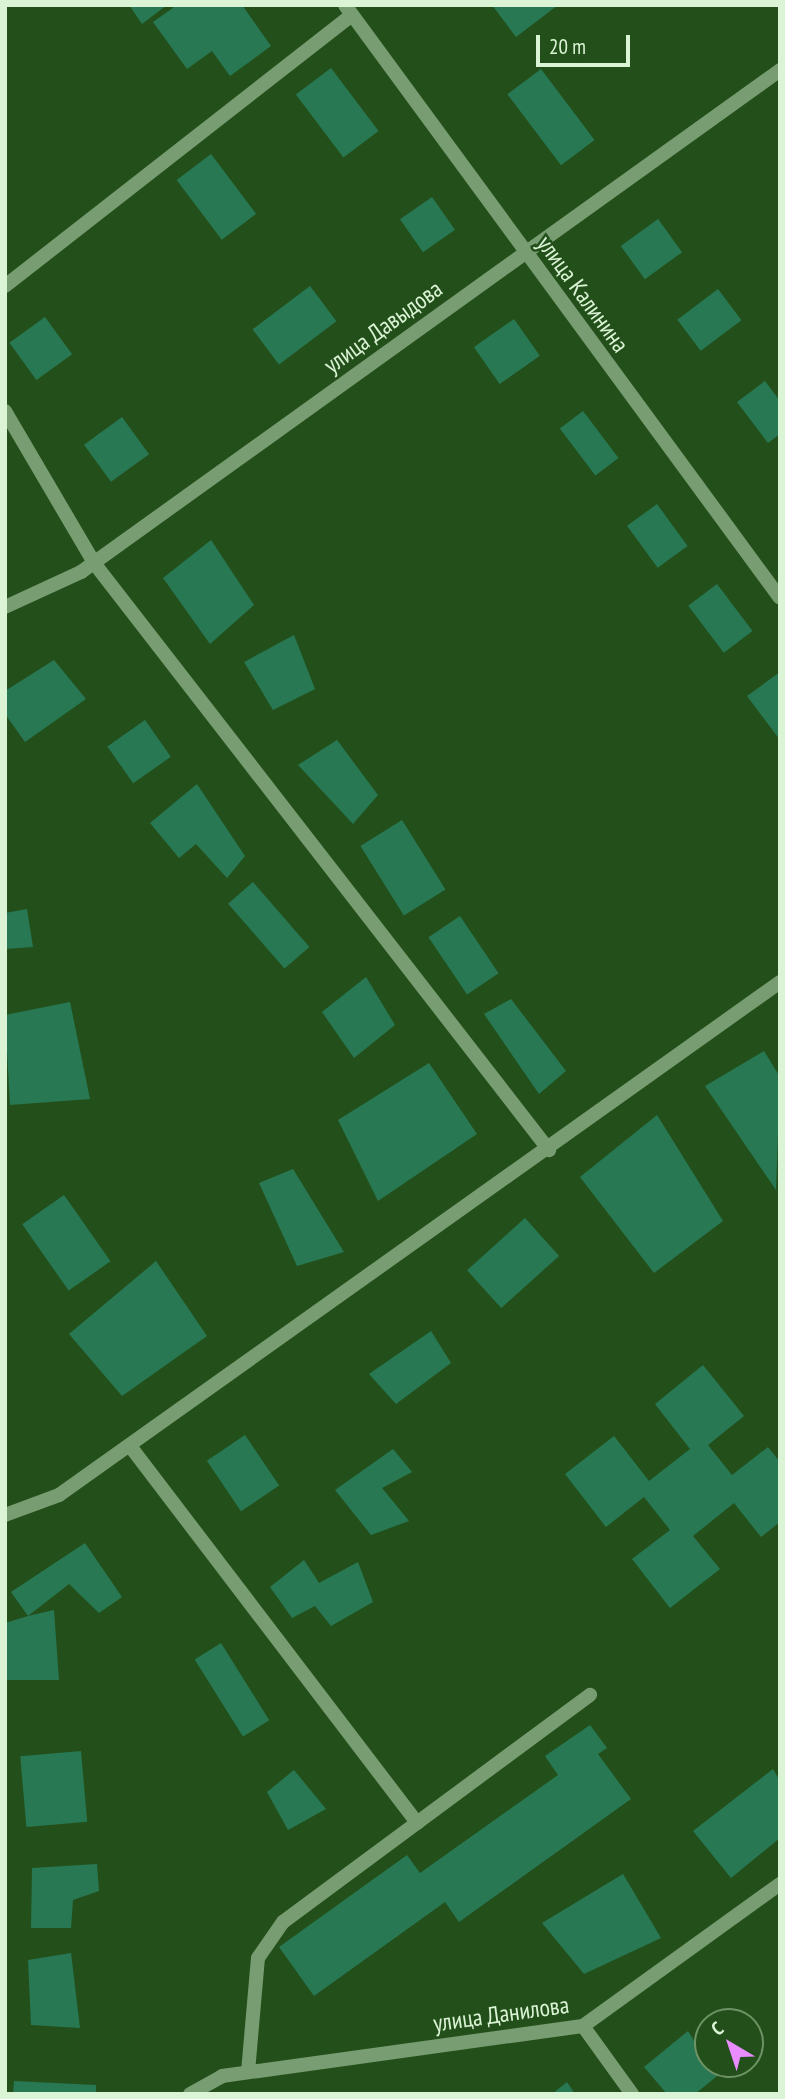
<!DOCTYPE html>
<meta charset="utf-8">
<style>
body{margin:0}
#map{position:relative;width:785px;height:2099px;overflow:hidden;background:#23501a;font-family:"PT Sans Narrow",sans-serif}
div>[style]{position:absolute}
.building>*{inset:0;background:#287854;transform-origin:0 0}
.service>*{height:14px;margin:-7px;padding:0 7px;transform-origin:7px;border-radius:7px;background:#799d72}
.minor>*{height:14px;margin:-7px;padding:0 7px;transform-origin:7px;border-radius:7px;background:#799d72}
.tertiary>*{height:14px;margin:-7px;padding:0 7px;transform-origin:7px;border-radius:7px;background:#799d72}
span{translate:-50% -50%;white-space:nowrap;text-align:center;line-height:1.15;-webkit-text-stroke:5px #23501a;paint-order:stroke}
.street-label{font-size:24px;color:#dbf4d6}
.frame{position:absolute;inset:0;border:7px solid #dbf4d6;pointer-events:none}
.north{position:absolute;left:694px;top:2008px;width:70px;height:70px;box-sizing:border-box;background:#23501a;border:2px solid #6d9265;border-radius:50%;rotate:321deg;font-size:19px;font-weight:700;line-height:28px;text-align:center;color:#dbf4d6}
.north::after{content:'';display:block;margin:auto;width:24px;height:32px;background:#e98dfe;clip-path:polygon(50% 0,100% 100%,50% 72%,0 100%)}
.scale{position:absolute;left:536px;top:35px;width:94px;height:32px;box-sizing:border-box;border:4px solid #dbf4d6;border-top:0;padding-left:9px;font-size:21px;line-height:24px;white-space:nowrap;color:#dbf4d6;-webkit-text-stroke:5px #23501a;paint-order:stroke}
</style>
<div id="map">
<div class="building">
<i style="clip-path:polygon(129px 5px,167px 5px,142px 24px)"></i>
<i style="clip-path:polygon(177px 5px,242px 5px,271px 46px,230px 76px,212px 51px,187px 69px,153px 22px)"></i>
<i style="clip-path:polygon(492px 5px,558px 5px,516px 37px)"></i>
<i style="left:331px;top:68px;width:79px;height:44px;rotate:53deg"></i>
<i style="left:541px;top:69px;width:89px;height:42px;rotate:53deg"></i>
<i style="left:211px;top:154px;width:75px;height:43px;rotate:53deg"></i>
<i style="left:432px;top:197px;width:40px;height:39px;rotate:55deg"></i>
<i style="left:658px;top:219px;width:41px;height:46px;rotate:54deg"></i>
<i style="left:310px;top:286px;width:44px;height:72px;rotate:53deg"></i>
<i style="left:718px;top:289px;width:39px;height:51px;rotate:53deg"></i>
<i style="left:45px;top:317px;width:46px;height:44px;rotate:54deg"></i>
<i style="left:514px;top:319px;width:45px;height:49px;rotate:55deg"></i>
<i style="clip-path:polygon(765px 381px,780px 401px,780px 434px,768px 443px,737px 402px)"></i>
<i style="left:583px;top:411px;width:59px;height:29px;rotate:53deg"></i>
<i style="left:122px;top:417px;width:46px;height:47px;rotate:54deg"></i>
<i style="left:657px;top:504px;width:52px;height:37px;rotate:54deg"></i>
<i style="clip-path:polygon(211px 540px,254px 605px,210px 644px,163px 578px)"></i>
<i style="left:717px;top:584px;width:59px;height:36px;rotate:53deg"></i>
<i style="clip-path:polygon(294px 635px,315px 689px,273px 710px,244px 662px)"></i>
<i style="clip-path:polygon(54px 660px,86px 699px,25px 742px,5px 714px,5px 691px)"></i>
<i style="clip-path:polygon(780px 672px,780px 740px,747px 696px)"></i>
<i style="left:145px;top:720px;width:45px;height:46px;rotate:55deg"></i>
<i style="clip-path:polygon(337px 740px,378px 795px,353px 824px,298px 765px)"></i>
<i style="clip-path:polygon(197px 784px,245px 856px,227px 878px,196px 844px,179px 858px,150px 823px)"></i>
<i style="left:402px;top:820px;width:82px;height:49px;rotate:58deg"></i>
<i style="left:253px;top:882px;width:86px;height:33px;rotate:49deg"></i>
<i style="clip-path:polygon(27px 909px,33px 947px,5px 949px,5px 913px)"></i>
<i style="left:460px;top:916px;width:69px;height:38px;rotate:56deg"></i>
<i style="clip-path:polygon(366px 977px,395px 1025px,354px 1058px,322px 1012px)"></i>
<i style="clip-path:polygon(511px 999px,566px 1071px,539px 1094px,484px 1014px)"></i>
<i style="clip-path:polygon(70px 1002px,90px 1099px,10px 1105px,5px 1015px)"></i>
<i style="clip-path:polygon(764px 1051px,780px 1077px,776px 1190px,705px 1086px)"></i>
<i style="clip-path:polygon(429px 1063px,477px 1134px,378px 1201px,338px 1120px)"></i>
<i style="clip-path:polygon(657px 1115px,723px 1221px,654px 1273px,580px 1177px)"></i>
<i style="clip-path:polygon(293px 1169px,344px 1252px,297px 1266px,259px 1183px)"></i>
<i style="left:64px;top:1195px;width:81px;height:51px;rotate:55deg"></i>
<i style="left:525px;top:1218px;width:51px;height:78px;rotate:48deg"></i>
<i style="clip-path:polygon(156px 1261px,207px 1336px,122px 1396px,69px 1334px)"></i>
<i style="clip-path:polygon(431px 1331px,451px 1363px,396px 1404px,369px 1374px)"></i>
<i style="clip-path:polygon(703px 1365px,744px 1416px,708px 1445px,732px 1475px,768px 1447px,780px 1462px,780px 1522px,761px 1537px,734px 1503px,693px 1536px,720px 1569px,670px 1608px,632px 1559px,670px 1530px,644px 1497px,606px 1527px,565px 1474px,614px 1436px,649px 1481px,690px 1449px,655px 1404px)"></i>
<i style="left:245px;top:1435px;width:61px;height:46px;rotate:56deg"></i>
<i style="clip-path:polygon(393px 1449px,412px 1472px,382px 1488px,409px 1521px,371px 1535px,335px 1490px)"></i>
<i style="clip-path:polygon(85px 1543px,122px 1597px,99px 1613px,69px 1584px,28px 1616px,54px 1610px,59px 1680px,7px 1680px,5px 1623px,28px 1616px,11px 1592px)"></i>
<i style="clip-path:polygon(304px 1560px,319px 1583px,358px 1562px,373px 1602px,331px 1626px,315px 1606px,292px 1618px,270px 1587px)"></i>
<i style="left:221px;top:1643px;width:91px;height:31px;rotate:58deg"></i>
<i style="clip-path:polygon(590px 1725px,607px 1748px,598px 1754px,631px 1799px,459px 1922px,445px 1902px,314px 1996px,279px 1947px,407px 1855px,420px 1873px,558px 1775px,545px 1756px)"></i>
<i style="left:81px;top:1751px;width:71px;height:61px;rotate:85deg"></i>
<i style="clip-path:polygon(773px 1769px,780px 1781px,780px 1838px,731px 1878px,693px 1831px)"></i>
<i style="clip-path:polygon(294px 1770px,326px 1809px,288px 1830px,267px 1792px)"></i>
<i style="clip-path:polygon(97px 1864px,99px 1891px,73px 1900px,71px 1928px,31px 1928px,32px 1868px)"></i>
<i style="clip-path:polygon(623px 1874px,661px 1938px,584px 1974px,542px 1923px)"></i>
<i style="clip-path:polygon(71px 1953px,80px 2028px,31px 2025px,28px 1960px)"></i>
<i style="clip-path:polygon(688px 2031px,708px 2064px,722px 2072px,695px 2094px,667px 2094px,644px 2067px)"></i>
<i style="clip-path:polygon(14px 2081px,96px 2085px,96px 2094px,13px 2094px)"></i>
<i style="clip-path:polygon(567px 2082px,575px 2094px,552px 2094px)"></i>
</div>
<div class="service">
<i style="left:248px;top:2072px;width:114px;rotate:-85deg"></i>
<i style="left:258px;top:1958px;width:44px;rotate:-55.2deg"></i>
<i style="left:283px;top:1922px;width:382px;rotate:-36.5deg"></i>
</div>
<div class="minor">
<i style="left:5px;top:286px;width:440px;rotate:-38deg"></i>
<i style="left:5px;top:411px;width:176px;rotate:59.6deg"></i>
<i style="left:94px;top:563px;width:743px;rotate:52.22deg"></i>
<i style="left:5px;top:607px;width:84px;rotate:-24.7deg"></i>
<i style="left:81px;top:572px;width:861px;rotate:-35.68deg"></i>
<i style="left:130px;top:1446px;width:474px;rotate:52.7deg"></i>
<i style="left:5px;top:1515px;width:58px;rotate:-20.3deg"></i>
<i style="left:59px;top:1495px;width:885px;rotate:-35.43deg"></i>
<i style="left:583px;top:2026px;width:84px;rotate:54.2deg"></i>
<i style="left:190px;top:2094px;width:37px;rotate:-29deg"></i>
<i style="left:222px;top:2076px;width:364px;rotate:-7.9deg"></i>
<i style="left:583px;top:2026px;width:243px;rotate:-35.8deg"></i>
</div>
<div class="tertiary">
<i style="left:345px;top:5px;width:735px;rotate:53.74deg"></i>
</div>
<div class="street-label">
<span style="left:583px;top:294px;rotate:54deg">улица Калинина</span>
<span style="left:383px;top:327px;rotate:-36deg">улица Давыдова</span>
<span style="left:501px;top:2014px;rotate:-8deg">улица Данилова</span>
</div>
<div class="frame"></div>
<div class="north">С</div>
<div class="scale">20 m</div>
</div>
